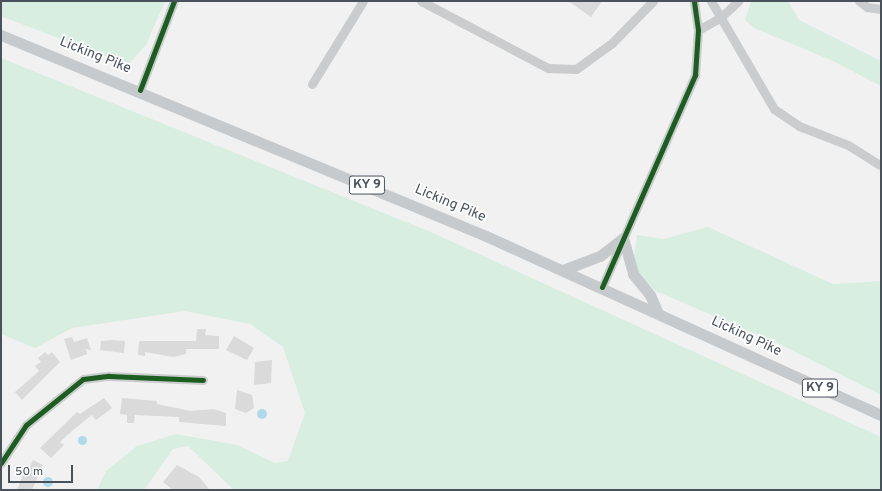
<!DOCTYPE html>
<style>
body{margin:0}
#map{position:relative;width:882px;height:491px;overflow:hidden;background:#f1f1f1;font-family:Overpass,sans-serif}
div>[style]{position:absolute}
.green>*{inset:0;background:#d8eee1}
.water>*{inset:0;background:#afdae9}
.round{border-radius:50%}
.building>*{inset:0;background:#dadadb}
.minor>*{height:9px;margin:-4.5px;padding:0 4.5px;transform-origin:4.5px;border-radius:4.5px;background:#cbccce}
.major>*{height:11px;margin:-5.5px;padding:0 5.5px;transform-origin:5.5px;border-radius:5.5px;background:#c7cacd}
.cycleway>*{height:5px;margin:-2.5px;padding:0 2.5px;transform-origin:2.5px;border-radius:2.5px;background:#1b5e20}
span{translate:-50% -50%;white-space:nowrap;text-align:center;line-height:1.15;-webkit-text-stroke:3.5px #fff;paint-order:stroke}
.shield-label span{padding:1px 3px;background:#fff;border:1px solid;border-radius:3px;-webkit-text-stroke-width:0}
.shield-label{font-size:13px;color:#49525c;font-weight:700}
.street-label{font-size:14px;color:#49525c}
.frame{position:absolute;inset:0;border:2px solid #49525c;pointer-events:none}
.scale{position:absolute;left:8px;top:465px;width:65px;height:18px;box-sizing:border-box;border:2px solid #49525c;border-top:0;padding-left:5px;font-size:12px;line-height:14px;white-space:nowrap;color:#49525c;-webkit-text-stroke:3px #fff;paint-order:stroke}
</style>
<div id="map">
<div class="green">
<i style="clip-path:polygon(1px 1px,165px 1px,146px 45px,128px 65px,1px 16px)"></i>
<i style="clip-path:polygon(751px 1px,788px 1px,799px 20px,881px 61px,881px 86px,833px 61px,754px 28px,745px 20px)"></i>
<i style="clip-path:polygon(1px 58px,433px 233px,881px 437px,881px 490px,234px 490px,188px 446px,173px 449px,144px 490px,97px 490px,106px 471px,137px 446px,176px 434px,237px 445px,275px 463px,288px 461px,305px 413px,283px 347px,250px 324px,185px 311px,72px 328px,35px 348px,1px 334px)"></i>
<i style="clip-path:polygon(708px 227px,833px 284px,881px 281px,881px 395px,783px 346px,656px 291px,639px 276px,634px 258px,637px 235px,664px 239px)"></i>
</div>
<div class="water">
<i class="round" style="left:257px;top:409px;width:10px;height:10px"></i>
<i class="round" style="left:77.5px;top:435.5px;width:9px;height:9px"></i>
<i class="round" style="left:43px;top:477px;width:10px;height:10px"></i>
</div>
<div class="building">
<i style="clip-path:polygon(568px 1px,602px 1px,591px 17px)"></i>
<i style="clip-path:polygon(197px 329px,206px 329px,205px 335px,219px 336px,219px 349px,186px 349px,186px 354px,173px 357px,145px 352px,145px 356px,138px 355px,139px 341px,196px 341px)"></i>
<i style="clip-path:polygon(234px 336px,254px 348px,247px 360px,226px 350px)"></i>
<i style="clip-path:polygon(72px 337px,74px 342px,87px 338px,91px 350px,86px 349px,87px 354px,71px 360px,64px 339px)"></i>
<i style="clip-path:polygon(113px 340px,125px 341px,124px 353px,100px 350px,101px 341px)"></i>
<i style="clip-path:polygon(45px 352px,48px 355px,52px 352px,60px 362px,22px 400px,15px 392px,39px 371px,35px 366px,41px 362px,38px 358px)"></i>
<i style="clip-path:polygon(272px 360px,271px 383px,254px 385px,255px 362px)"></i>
<i style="clip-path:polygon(237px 390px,252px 395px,254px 408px,246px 413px,235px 409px)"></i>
<i style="clip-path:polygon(104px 398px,112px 408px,96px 420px,92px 415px,72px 431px,60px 442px,64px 445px,51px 458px,40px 448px,77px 412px,80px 414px)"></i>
<i style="clip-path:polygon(122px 398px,157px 401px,157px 404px,191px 411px,214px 409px,226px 413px,226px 426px,179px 422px,179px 417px,135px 415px,134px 423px,127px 423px,127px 415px,120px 414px)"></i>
<i style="clip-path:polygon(33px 460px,43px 465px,32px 490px,17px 490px,26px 467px,29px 469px)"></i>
<i style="clip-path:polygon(177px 465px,199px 477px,210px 490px,173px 490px,163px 482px)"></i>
</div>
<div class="minor">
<i style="left:421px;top:1px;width:144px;rotate:27.8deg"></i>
<i style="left:548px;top:68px;width:28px;rotate:2deg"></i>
<i style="left:576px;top:69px;width:44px;rotate:-35.8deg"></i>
<i style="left:612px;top:43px;width:59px;rotate:-45.7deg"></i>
<i style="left:711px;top:1px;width:125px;rotate:59.7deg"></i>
<i style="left:774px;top:109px;width:30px;rotate:34deg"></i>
<i style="left:799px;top:126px;width:53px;rotate:21.2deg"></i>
<i style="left:848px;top:145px;width:39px;rotate:32deg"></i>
<i style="left:859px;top:1px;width:10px;rotate:37deg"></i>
<i style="left:867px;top:7px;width:14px;rotate:8deg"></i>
<i style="left:698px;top:30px;width:25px;rotate:-29deg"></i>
<i style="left:720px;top:18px;width:25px;rotate:-43deg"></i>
<i style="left:312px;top:84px;width:97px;rotate:-58.4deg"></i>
<i style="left:140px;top:90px;width:95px;rotate:-69.1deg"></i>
<i style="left:602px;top:287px;width:232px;rotate:-66.3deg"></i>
<i style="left:695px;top:75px;width:45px;rotate:-86.2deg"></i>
<i style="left:698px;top:30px;width:29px;rotate:-98deg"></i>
<i style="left:1px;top:463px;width:45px;rotate:-56.7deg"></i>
<i style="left:26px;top:425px;width:73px;rotate:-38.9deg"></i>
<i style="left:83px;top:379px;width:26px;rotate:-7deg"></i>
<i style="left:109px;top:376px;width:94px;rotate:2.4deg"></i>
</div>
<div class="major">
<i style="left:1px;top:35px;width:525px;rotate:22.51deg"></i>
<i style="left:486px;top:236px;width:434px;rotate:24.4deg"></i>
<i style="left:563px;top:270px;width:40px;rotate:-21deg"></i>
<i style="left:600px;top:256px;width:29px;rotate:-38deg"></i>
<i style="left:623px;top:238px;width:37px;rotate:74deg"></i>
<i style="left:633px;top:274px;width:27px;rotate:51deg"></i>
<i style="left:650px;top:295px;width:20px;rotate:66deg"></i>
</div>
<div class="cycleway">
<i style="left:140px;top:90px;width:95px;rotate:-69.1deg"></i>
<i style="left:602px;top:287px;width:232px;rotate:-66.3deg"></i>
<i style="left:695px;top:75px;width:45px;rotate:-86.2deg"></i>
<i style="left:698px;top:30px;width:29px;rotate:-98deg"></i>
<i style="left:1px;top:463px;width:45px;rotate:-56.7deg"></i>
<i style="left:26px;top:425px;width:73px;rotate:-38.9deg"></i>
<i style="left:83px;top:379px;width:26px;rotate:-7deg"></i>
<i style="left:109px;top:376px;width:94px;rotate:2.4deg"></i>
</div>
<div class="shield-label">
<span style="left:367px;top:185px">KY 9</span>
<span style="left:820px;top:388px">KY 9</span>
</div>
<div class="street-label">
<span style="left:95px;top:56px;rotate:22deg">Licking Pike</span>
<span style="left:450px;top:204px;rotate:23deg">Licking Pike</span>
<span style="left:746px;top:337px;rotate:25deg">Licking Pike</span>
</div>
<div class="frame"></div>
<div class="scale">50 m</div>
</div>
